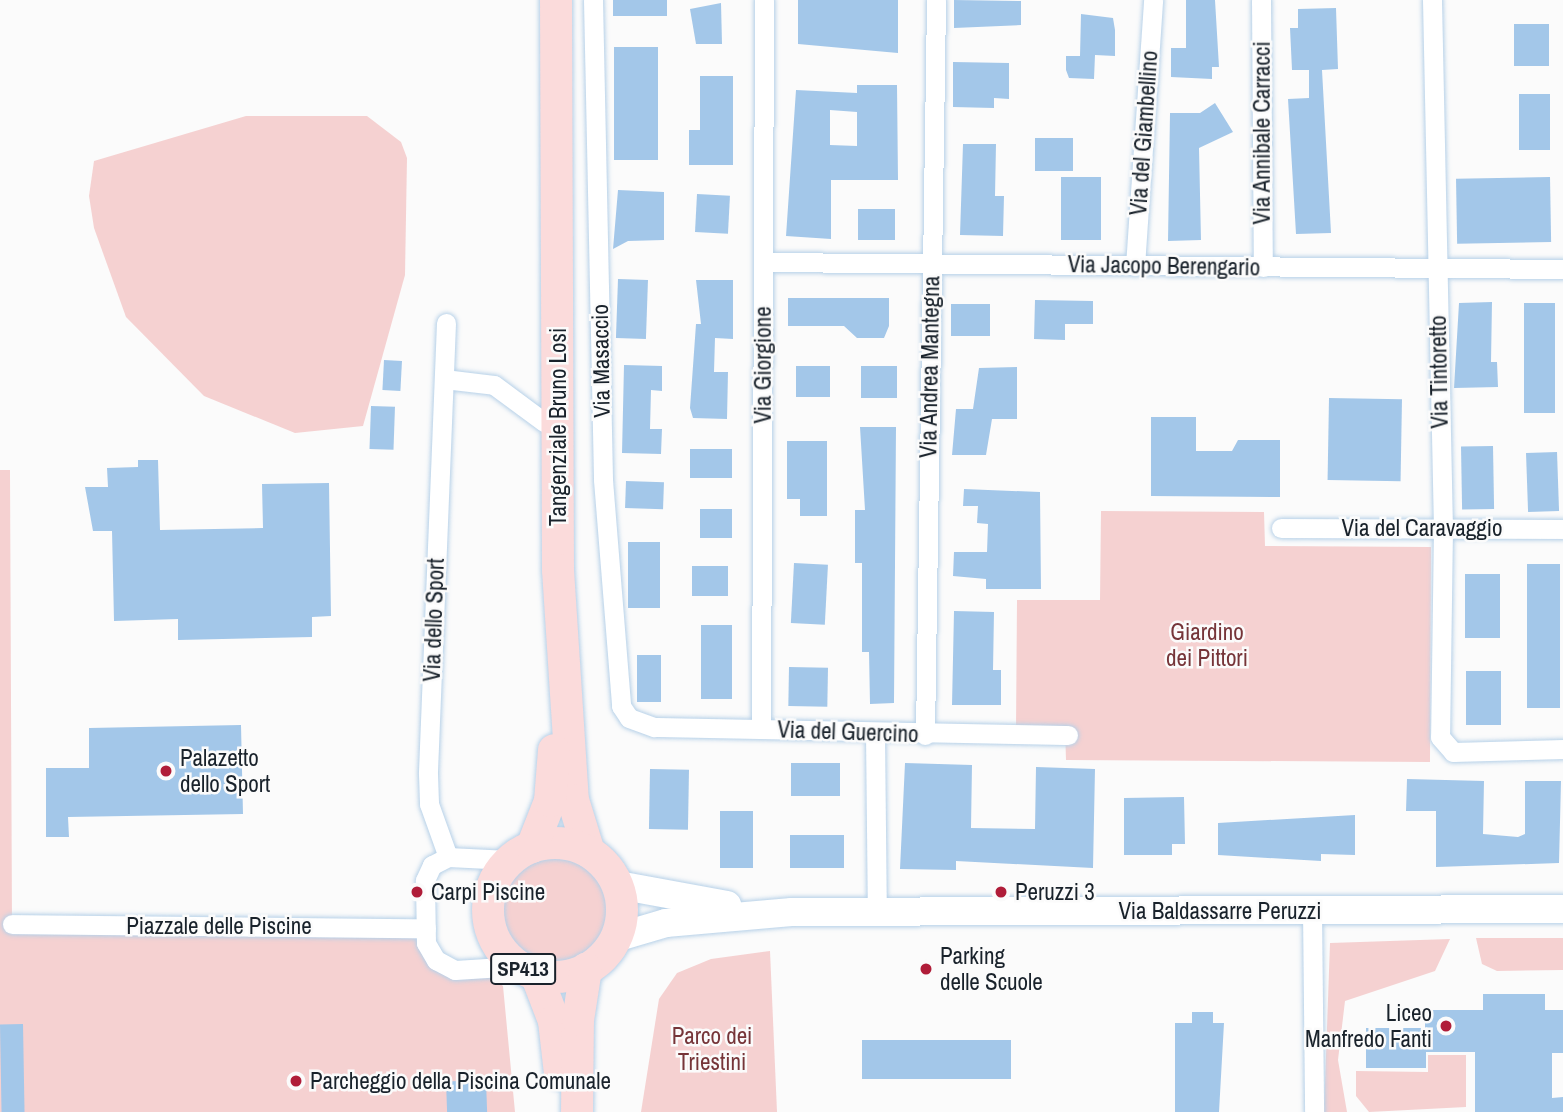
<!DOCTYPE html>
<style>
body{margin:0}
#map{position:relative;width:1563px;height:1112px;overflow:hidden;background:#fbfbfb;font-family:"Archivo Narrow",sans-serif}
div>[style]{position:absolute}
.green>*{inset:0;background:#f5d1d1}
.round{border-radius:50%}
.building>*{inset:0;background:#a3c7e9;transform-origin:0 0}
.roads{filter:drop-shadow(0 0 2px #b7d1e8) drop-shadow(0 0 2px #b7d1e8)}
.street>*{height:19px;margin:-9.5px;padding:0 9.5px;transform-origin:9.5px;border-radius:9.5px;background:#fff}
.secondary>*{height:28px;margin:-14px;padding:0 14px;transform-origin:14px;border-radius:14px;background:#fff}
.primary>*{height:32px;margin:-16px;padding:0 16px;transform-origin:16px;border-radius:16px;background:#fbdbdb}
.primary>.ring{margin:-16px;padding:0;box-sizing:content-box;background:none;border:32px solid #fbdbdb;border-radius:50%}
.dots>*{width:19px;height:19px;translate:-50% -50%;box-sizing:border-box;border:4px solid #fbfbfb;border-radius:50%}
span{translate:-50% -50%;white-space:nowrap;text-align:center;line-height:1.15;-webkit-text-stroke:5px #fbfbfb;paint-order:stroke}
.shield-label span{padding:2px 5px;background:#fbfbfb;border:2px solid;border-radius:5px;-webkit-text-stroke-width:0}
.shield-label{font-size:21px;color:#19222b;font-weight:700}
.street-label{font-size:23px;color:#19222b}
.park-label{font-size:23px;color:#763539}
.poi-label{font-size:23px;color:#19222b}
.left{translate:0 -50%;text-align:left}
.right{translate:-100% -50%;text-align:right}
</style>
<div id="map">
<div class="green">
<i style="clip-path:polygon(246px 116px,367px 116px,401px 142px,407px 158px,405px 275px,363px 426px,295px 433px,204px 396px,126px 317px,94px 228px,89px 196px,94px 161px)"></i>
<i style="clip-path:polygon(0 470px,10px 470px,12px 924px,420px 934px,435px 969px,483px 969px,503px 986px,515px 1112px,0 1112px)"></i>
<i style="clip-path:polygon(1101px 511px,1264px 512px,1265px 546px,1431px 547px,1430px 762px,1066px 760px,1065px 728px,1016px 728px,1017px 600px,1100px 600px)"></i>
<i class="round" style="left:500px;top:855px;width:110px;height:110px"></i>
<i style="clip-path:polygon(1476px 938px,1563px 938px,1563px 970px,1497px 971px,1482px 964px)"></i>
<i style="clip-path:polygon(1450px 939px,1435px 971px,1345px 1001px,1338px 1060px,1347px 1112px,1324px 1112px,1330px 943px)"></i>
<i style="clip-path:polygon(770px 951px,777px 1112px,641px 1112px,659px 999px,677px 973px,711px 959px)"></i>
<i style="clip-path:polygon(1428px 1055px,1466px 1055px,1466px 1107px,1369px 1112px,1356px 1096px,1356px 1071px,1428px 1072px)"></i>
</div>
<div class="building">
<i style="left:613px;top:0;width:54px;height:16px"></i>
<i style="clip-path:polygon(798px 0,898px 0,898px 53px,798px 44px)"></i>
<i style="clip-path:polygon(954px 0,1021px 1px,1021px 25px,954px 28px)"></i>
<i style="clip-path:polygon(1186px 0,1215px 0,1219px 67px,1212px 67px,1212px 79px,1171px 77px,1171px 48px,1186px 48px)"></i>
<i style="clip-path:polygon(721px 3px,722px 44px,696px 44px,690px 9px)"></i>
<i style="clip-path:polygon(1336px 8px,1338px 69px,1322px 70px,1331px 233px,1296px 234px,1288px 99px,1309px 98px,1309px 70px,1292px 70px,1290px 28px,1298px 28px,1298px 9px)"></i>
<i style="clip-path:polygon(1081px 14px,1113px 18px,1115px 30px,1115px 56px,1095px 55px,1094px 79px,1069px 78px,1066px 70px,1066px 56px,1080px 56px)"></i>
<i style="left:1514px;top:24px;width:35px;height:42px"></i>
<i style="left:614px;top:47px;width:44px;height:113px"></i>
<i style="clip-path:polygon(953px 62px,1009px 63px,1009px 99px,994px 98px,994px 108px,953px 107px)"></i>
<i style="clip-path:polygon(700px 76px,733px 76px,733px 165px,689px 165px,689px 130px,700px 130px)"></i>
<i style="clip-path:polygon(evenodd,857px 85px,897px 85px,898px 180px,831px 180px,831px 239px,786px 236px,796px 90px,857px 93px,857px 85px,830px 110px,857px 112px,857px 146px,830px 145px,830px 110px)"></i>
<i style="left:1519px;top:94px;width:31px;height:56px"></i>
<i style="clip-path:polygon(1215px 103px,1233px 132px,1199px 148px,1201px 240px,1168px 241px,1170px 113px,1200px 113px)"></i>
<i style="left:1035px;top:138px;width:38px;height:33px"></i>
<i style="clip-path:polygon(963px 144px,996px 144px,995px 196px,1004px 196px,1003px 236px,960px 235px)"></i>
<i style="left:1061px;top:177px;width:40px;height:63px"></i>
<i style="left:1550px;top:177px;width:65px;height:94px;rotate:89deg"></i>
<i style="clip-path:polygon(618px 190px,664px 192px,664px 240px,628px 241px,613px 249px)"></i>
<i style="left:697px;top:194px;width:33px;height:38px;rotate:3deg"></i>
<i style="left:858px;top:209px;width:37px;height:31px"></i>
<i style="left:618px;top:279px;width:30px;height:59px;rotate:2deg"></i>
<i style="clip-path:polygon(696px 280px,733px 280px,733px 339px,715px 338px,714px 372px,728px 372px,727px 419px,693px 418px,690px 408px,696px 324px,701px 324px)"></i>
<i style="clip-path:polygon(788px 298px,889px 298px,889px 326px,884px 338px,857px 338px,844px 326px,788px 326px)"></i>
<i style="clip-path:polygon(1035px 300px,1093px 301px,1093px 324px,1065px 324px,1065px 340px,1034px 339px)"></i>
<i style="clip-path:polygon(1492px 302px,1491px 362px,1497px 362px,1498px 387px,1454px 388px,1459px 303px)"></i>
<i style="left:1524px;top:303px;width:31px;height:110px"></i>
<i style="left:951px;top:304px;width:39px;height:32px"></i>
<i style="left:384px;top:360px;width:18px;height:30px;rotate:3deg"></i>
<i style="clip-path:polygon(624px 365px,662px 366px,662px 391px,651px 390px,650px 429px,662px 429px,661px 454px,622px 453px)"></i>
<i style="left:796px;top:366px;width:34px;height:31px"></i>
<i style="left:861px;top:366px;width:36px;height:32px"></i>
<i style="clip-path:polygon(1017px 367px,1017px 419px,992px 419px,986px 455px,952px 455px,956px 409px,973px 409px,979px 368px)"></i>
<i style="left:1329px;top:398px;width:73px;height:82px;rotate:1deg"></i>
<i style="left:371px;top:406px;width:24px;height:43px;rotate:2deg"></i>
<i style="clip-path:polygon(1151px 417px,1196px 417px,1196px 451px,1232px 451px,1238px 440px,1280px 440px,1280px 497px,1151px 496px)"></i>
<i style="clip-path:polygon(860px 427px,896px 427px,894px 703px,870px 704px,869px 652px,862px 652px,862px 563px,855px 563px,855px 510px,865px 510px)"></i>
<i style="clip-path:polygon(787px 441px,827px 441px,827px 516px,800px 516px,800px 499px,787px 499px)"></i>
<i style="left:1493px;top:446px;width:63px;height:32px;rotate:89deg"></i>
<i style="left:690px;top:449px;width:42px;height:29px"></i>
<i style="left:1557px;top:452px;width:59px;height:31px;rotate:88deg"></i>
<i style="clip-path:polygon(138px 460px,158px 460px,160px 530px,263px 528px,262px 484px,329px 483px,331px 616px,312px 617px,312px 637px,178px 640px,178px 619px,114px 621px,112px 531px,93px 531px,85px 487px,108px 487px,107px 468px,138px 467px)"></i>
<i style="left:626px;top:481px;width:38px;height:27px;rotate:2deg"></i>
<i style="clip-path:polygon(964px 489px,1040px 492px,1041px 589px,986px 589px,986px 579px,953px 576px,954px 552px,987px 552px,988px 524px,977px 523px,978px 506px,963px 506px)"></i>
<i style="left:700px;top:509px;width:32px;height:29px"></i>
<i style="left:628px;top:542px;width:32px;height:66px"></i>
<i style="left:794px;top:563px;width:34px;height:60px;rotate:3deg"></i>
<i style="left:1527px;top:564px;width:33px;height:144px"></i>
<i style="left:692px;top:566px;width:36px;height:30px"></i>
<i style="left:1465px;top:574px;width:35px;height:64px"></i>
<i style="clip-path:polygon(954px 611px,994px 612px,993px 670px,1001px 670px,1001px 705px,952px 705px)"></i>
<i style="left:701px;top:625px;width:31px;height:74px"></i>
<i style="left:637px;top:655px;width:24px;height:47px"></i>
<i style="left:789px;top:667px;width:39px;height:39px;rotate:1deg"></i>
<i style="left:1501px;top:671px;width:54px;height:35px;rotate:90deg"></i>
<i style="clip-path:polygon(241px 725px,243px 814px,68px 817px,69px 837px,46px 837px,46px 768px,89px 768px,89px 728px)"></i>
<i style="left:791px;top:763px;width:49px;height:33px"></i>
<i style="clip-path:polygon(905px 763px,972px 765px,971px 828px,1035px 829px,1036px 767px,1095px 769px,1093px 868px,956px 861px,956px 870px,900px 869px)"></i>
<i style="left:650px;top:769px;width:39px;height:60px;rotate:1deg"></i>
<i style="clip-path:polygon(1407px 779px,1484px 781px,1483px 834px,1518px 837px,1525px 834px,1525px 781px,1561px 781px,1559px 863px,1436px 867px,1436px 811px,1406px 811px)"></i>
<i style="clip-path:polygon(1184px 797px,1185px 844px,1172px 844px,1172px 855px,1124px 855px,1124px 798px)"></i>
<i style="left:720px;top:811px;width:33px;height:57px"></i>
<i style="clip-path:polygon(1355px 815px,1355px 855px,1321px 854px,1321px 861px,1218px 855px,1218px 823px)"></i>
<i style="left:790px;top:835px;width:54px;height:33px"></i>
<i style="clip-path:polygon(1483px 994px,1545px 994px,1545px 1010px,1563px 1010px,1563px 1053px,1552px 1053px,1552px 1098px,1563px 1097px,1563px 1112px,1475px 1112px,1475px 1052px,1426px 1052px,1426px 1068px,1366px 1068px,1366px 1028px,1425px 1028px,1425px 1010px,1483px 1010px)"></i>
<i style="clip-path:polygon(1192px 1012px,1213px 1012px,1213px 1023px,1224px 1023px,1219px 1112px,1175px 1112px,1175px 1023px,1192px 1023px)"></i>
<i style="left:23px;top:1024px;width:88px;height:23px;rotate:89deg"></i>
<i style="left:1011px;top:1040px;width:39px;height:149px;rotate:90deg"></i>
<i style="left:486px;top:1080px;width:32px;height:40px;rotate:88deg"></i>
</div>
<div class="roads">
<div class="street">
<i style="left:593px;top:0;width:480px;rotate:88.8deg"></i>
<i style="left:603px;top:480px;width:227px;rotate:85.4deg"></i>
<i style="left:621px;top:706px;width:14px;rotate:56deg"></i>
<i style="left:629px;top:718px;width:27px;rotate:20deg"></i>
<i style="left:654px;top:727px;width:414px;rotate:1.1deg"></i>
<i style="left:1261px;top:0;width:267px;rotate:89.6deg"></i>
<i style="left:1432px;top:0;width:528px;rotate:88.81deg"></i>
<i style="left:1443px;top:528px;width:209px;rotate:90.8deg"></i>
<i style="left:1440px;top:737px;width:20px;rotate:49deg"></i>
<i style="left:1453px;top:752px;width:110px;rotate:-1.6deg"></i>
<i style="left:764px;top:262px;width:799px;rotate:0.5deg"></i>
<i style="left:1135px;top:266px;width:267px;rotate:-86.1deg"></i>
<i style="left:446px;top:323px;width:451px;rotate:92.3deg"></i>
<i style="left:428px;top:774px;width:30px;rotate:88deg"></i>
<i style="left:429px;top:804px;width:56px;rotate:70.3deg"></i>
<i style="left:444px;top:379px;width:50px;rotate:6.8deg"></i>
<i style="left:494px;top:385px;width:62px;rotate:36.5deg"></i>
<i style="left:1281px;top:528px;width:282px;rotate:0.2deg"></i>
<i style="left:761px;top:729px;width:729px;rotate:-89.76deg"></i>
<i style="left:875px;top:733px;width:179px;rotate:89.4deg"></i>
<i style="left:925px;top:735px;width:735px;rotate:-89.14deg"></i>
<i style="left:509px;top:860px;width:61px;rotate:-177.2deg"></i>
<i style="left:448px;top:857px;width:18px;rotate:153deg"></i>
<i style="left:432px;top:865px;width:17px;rotate:115deg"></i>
<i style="left:425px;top:880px;width:63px;rotate:89.1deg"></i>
<i style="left:426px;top:943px;width:20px;rotate:60deg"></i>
<i style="left:436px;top:960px;width:21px;rotate:28deg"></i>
<i style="left:455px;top:970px;width:63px;rotate:-3.6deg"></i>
<i style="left:1312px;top:910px;width:202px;rotate:89.4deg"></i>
<i style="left:12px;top:924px;width:414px;rotate:0.6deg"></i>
</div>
<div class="secondary">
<i style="left:618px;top:885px;width:111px;rotate:10.4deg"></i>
<i style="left:615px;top:938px;width:53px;rotate:-16.4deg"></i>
<i style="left:666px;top:923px;width:126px;rotate:-5deg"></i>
<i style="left:792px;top:912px;width:771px;rotate:-0.22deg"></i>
</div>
<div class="primary">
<i style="left:556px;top:0;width:570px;rotate:89.8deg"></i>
<i style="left:558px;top:570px;width:230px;rotate:86.3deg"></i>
<i style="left:573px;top:800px;width:54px;rotate:72.9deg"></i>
<i class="ring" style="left:488px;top:843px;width:102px;height:102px"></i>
<i style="left:532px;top:847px;width:49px;rotate:-68.6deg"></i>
<i style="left:550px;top:801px;width:51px;rotate:-85.5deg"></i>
<i style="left:536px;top:974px;width:50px;rotate:69deg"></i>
<i style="left:554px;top:1021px;width:53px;rotate:83.5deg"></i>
<i style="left:577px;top:1112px;width:92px;rotate:-89.4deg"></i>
<i style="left:578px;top:1020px;width:52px;rotate:-81.1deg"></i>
</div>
</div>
<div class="dots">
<i style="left:166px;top:771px;background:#b01d39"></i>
<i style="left:417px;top:892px;background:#b01d39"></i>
<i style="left:1001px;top:892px;background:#b01d39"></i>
<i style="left:926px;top:969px;background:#b01d39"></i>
<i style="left:1446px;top:1026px;background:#b01d39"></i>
<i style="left:296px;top:1081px;background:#b01d39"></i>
</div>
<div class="shield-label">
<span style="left:523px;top:969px">SP413</span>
</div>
<div class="street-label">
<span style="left:1144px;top:133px;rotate:-86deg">Via del Giambellino</span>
<span style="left:1262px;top:133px;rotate:-90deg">Via Annibale Carracci</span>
<span style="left:1164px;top:266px;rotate:1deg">Via Jacopo Berengario</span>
<span style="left:601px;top:361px;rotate:-91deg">Via Masaccio</span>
<span style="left:763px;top:365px;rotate:-90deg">Via Giorgione</span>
<span style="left:930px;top:367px;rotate:-89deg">Via Andrea Mantegna</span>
<span style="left:1439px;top:372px;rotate:-91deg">Via Tintoretto</span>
<span style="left:558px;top:427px;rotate:-90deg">Tangenziale Bruno Losi</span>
<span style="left:1422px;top:528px">Via del Caravaggio</span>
<span style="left:434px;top:620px;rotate:-88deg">Via dello Sport</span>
<span style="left:848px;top:732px;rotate:2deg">Via del Guercino</span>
<span style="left:1220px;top:911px">Via Baldassarre Peruzzi</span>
<span style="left:219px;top:926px">Piazzale delle Piscine</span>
</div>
<div class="park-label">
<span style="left:1207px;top:645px">Giardino<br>dei Pittori</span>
<span style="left:712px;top:1049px">Parco dei<br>Triestini</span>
</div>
<div class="poi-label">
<span class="left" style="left:180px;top:771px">Palazetto<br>dello Sport</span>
<span class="left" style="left:431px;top:892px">Carpi Piscine</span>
<span class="left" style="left:1015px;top:892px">Peruzzi 3</span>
<span class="left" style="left:940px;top:969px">Parking<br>delle Scuole</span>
<span class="right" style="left:1432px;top:1026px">Liceo<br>Manfredo Fanti</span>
<span class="left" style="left:310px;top:1081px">Parcheggio della Piscina Comunale</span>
</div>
</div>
